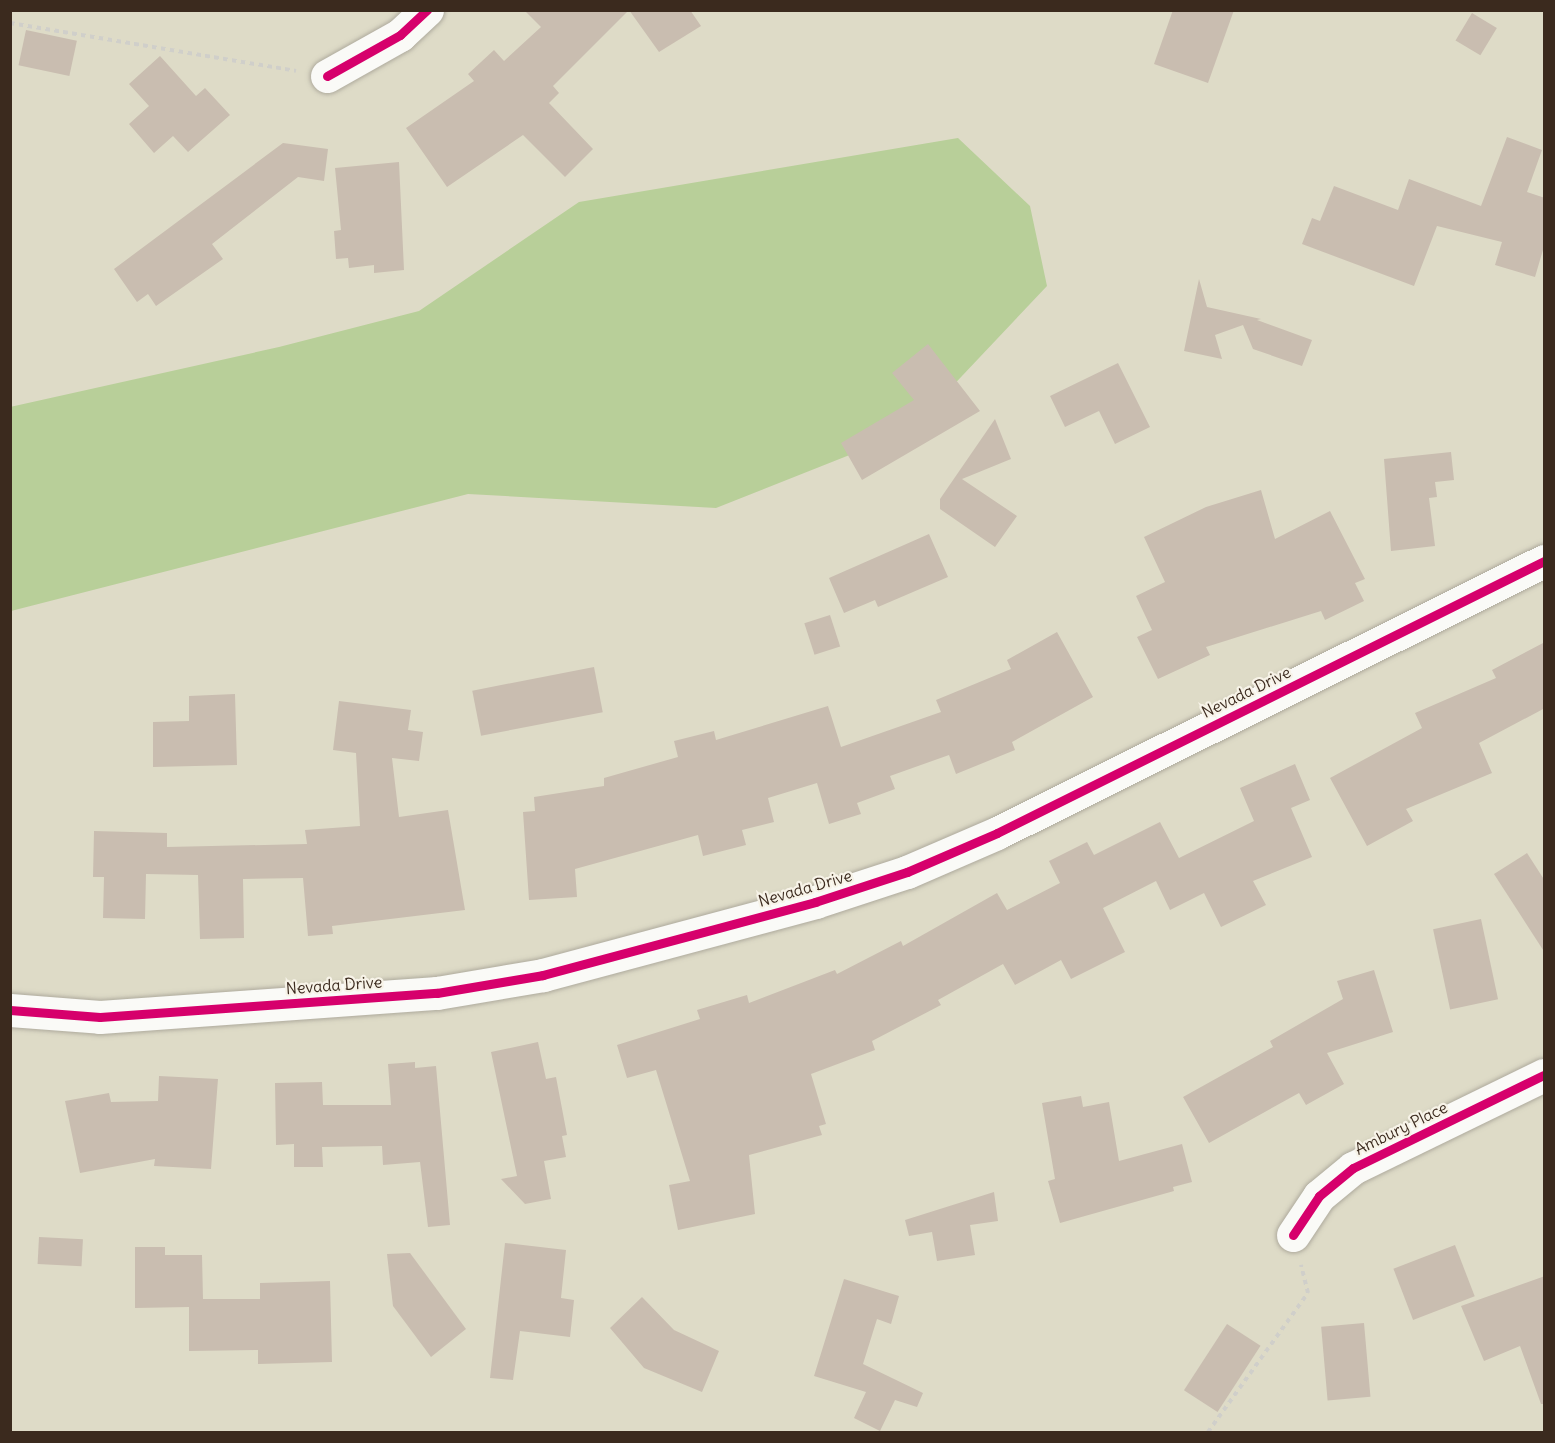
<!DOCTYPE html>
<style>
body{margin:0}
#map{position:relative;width:1555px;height:1443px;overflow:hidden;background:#dedbc7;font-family:Delius,sans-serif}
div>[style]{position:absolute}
.green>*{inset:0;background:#b8cf99}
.building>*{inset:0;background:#c9bdb0;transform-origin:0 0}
.path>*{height:4px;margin-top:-2px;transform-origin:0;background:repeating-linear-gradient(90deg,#d0cfca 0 4.5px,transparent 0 9px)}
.roads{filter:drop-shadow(0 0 2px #aeaa9d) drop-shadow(0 0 2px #aeaa9d)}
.street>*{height:33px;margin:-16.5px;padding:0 16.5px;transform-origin:16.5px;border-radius:16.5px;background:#fafaf7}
.cycleway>*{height:9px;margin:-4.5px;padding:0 4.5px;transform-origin:4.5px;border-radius:4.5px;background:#d6006c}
span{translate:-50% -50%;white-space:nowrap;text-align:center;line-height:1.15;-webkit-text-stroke:4.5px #f7f3e8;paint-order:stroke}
.street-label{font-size:16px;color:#3b2a1e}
.frame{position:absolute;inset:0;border:12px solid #3b2a1e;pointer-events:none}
</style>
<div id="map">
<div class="green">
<i style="clip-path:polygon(958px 138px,1030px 206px,1047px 286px,910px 431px,716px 508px,468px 494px,11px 611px,10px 407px,279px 347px,419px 311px,579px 202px)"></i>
</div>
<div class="building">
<i style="clip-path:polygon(524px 10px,629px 10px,553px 86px,559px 93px,549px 103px,593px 149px,565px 177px,523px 135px,447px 187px,406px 128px,474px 81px,468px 74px,494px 50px,504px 61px,541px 27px)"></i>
<i style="clip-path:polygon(629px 10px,690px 10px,701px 26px,659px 52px)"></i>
<i style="clip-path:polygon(1173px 10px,1234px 10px,1208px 83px,1154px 64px)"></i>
<i style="left:1472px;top:13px;width:29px;height:32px;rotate:31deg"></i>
<i style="left:26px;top:30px;width:52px;height:36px;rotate:12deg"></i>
<i style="clip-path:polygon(160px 56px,196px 96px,205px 88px,230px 115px,188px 152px,173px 136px,154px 153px,129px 124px,149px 106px,129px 84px)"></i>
<i style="clip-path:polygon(1507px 137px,1542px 150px,1527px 192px,1545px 198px,1545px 243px,1535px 277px,1495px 265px,1502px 242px,1437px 226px,1414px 286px,1302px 244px,1312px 218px,1320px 221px,1334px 186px,1398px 210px,1409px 179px,1481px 206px)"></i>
<i style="clip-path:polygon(283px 143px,328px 149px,324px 181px,298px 177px,212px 244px,223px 259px,156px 306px,148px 294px,137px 302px,114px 269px)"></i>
<i style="clip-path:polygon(399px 162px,404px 270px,374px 273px,374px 265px,349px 268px,348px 258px,336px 259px,334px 231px,341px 230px,335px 168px)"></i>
<i style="clip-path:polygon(1199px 279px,1207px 307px,1261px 319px,1257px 320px,1312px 340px,1302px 366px,1253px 349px,1243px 325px,1215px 335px,1222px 359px,1184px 351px)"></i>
<i style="clip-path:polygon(928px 344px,980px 411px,862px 480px,841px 443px,914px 400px,892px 373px)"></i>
<i style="clip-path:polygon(1118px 363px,1150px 427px,1115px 444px,1099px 411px,1065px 427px,1050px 396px)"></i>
<i style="clip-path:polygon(995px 419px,1011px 459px,962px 479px,1017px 516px,995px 547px,940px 509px,940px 499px)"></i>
<i style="clip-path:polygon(1451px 452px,1454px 480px,1435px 482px,1437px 497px,1429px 498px,1435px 546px,1391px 551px,1384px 459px)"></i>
<i style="clip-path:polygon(1261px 490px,1275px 539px,1330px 511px,1365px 579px,1355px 583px,1364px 601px,1325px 620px,1321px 611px,1206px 647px,1210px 655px,1158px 679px,1137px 637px,1152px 630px,1136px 596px,1165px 582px,1144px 537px,1206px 507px)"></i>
<i style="clip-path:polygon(929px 534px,948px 577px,878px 607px,875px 600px,844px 613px,829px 578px)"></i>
<i style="left:830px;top:615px;width:33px;height:27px;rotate:72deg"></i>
<i style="clip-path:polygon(1057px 632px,1093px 697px,1012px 742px,1015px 750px,956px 774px,949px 755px,890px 776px,895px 789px,857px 803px,861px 814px,829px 824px,817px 783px,768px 798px,774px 822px,742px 830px,746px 845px,703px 856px,698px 835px,575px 869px,577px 897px,529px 900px,523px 812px,535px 811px,534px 797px,604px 786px,604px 778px,678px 757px,674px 741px,714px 731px,716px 740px,828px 706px,841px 747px,941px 712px,936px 700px,1011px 669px,1007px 660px)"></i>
<i style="clip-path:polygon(1545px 642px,1545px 708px,1479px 743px,1492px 773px,1406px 809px,1413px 821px,1367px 846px,1330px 778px,1422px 728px,1415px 713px,1496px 678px,1492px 670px)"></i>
<i style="left:594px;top:667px;width:46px;height:124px;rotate:79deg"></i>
<i style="clip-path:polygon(235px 694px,237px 765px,153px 767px,153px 722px,189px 721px,189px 696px)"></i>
<i style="clip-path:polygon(339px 701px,411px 710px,408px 730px,423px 732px,419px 761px,392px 758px,399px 817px,448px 810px,465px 910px,332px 926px,333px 934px,308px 936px,303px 878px,243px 879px,244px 938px,200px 939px,198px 875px,146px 874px,145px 919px,103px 918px,104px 877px,93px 877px,94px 831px,167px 833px,167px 847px,307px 844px,305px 830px,360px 826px,356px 753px,333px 750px)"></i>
<i style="clip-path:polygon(1295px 764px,1310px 800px,1291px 808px,1312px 857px,1253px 881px,1266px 905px,1221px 927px,1204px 893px,1170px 910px,1156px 881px,1103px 908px,1125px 952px,1071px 979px,1061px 960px,1015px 985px,1003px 964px,938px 1000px,941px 1005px,872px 1041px,875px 1050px,811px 1074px,826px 1124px,819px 1126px,822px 1135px,749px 1155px,755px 1214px,678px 1230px,669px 1185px,690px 1181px,656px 1070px,627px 1078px,617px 1045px,700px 1019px,697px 1010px,747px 995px,749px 1003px,835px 970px,837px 974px,901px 941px,903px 946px,997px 893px,1007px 910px,1060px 883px,1049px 861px,1087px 842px,1094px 855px,1160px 822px,1179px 858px,1254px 821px,1240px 788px)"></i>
<i style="clip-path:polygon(1527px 853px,1545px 881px,1545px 953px,1494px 874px)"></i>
<i style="left:1481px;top:919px;width:82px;height:49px;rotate:78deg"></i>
<i style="clip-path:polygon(1374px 970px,1393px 1032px,1327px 1053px,1344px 1084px,1306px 1105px,1299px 1093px,1209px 1143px,1183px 1097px,1273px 1047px,1270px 1041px,1343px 999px,1337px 981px)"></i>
<i style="clip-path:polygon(538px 1042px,546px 1079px,556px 1077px,567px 1135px,562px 1136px,566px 1157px,544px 1161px,551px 1199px,525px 1204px,501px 1179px,517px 1176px,491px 1052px)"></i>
<i style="clip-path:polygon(415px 1062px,415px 1068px,436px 1066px,450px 1225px,428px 1227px,420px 1162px,383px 1165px,382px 1146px,322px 1147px,323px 1167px,294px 1167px,294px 1144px,276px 1145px,275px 1083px,322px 1082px,323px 1105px,391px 1105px,388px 1064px)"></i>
<i style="clip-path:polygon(159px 1076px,218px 1079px,211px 1169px,154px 1166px,155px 1159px,80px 1173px,65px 1101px,109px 1093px,111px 1102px,158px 1101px)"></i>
<i style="clip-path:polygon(1081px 1096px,1083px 1107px,1109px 1102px,1119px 1161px,1182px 1144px,1192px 1182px,1173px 1187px,1174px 1191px,1060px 1223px,1048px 1181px,1055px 1179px,1042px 1103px)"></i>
<i style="clip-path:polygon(994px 1192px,998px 1221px,970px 1225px,975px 1255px,937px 1261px,932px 1232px,909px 1236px,905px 1220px)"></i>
<i style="left:39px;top:1237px;width:44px;height:27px;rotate:3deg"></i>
<i style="clip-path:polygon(505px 1243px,566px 1250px,561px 1298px,574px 1300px,570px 1337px,520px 1331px,513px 1380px,490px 1378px)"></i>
<i style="left:1455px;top:1245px;width:55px;height:66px;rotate:69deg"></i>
<i style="clip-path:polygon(135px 1247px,165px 1247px,165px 1255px,202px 1255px,203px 1299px,260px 1299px,260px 1283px,330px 1281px,332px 1362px,258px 1364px,258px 1350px,189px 1351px,189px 1307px,135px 1308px)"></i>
<i style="clip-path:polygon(410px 1253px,466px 1329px,431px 1357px,393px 1306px,387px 1254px)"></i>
<i style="clip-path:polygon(1545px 1276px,1545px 1404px,1541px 1404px,1520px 1346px,1484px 1361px,1461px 1306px)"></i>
<i style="clip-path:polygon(844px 1279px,899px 1296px,891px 1324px,877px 1319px,863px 1364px,923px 1393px,917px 1407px,895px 1400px,880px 1431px,854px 1418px,866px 1392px,814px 1376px)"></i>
<i style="clip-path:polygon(642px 1297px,674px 1330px,719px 1351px,702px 1392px,644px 1368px,610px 1328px)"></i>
<i style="left:1364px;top:1323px;width:74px;height:43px;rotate:85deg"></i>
<i style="left:1227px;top:1324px;width:40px;height:79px;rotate:33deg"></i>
</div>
<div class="path">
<i style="left:10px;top:23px;width:290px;rotate:9.5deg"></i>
<i style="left:1208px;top:1432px;width:171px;rotate:-54.3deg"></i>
<i style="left:1308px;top:1293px;width:29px;rotate:-104deg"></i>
</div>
<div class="roads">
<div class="street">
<i style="left:327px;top:76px;width:84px;rotate:-29.3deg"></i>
<i style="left:400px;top:35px;width:37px;rotate:-43deg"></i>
<i style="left:10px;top:1010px;width:90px;rotate:4.4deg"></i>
<i style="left:100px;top:1017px;width:338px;rotate:-4.1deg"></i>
<i style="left:437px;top:993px;width:108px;rotate:-9.6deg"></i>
<i style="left:543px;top:975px;width:282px;rotate:-15deg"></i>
<i style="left:815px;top:902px;width:97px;rotate:-18.1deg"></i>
<i style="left:907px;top:872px;width:98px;rotate:-23.4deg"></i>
<i style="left:997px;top:833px;width:611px;rotate:-26.44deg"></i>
<i style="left:1293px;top:1235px;width:47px;rotate:-56.3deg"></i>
<i style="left:1319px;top:1196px;width:44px;rotate:-39.5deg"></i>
<i style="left:1353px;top:1168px;width:212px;rotate:-26deg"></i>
</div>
</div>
<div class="cycleway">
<i style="left:327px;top:76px;width:84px;rotate:-29.3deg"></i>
<i style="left:400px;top:35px;width:37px;rotate:-43deg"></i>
<i style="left:10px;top:1010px;width:90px;rotate:4.4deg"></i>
<i style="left:100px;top:1017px;width:338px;rotate:-4.1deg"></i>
<i style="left:437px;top:993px;width:108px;rotate:-9.6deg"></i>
<i style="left:543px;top:975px;width:282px;rotate:-15deg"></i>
<i style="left:815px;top:902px;width:97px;rotate:-18.1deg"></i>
<i style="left:907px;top:872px;width:98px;rotate:-23.4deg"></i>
<i style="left:997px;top:833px;width:611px;rotate:-26.44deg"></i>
<i style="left:1293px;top:1235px;width:47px;rotate:-56.3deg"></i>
<i style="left:1319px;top:1196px;width:44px;rotate:-39.5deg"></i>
<i style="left:1353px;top:1168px;width:212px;rotate:-26deg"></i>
</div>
<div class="street-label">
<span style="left:1246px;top:692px;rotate:-26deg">Nevada Drive</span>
<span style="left:805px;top:888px;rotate:-16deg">Nevada Drive</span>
<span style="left:334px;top:985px;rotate:-4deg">Nevada Drive</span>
<span style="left:1401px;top:1128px;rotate:-26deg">Ambury Place</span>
</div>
<div class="frame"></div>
</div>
